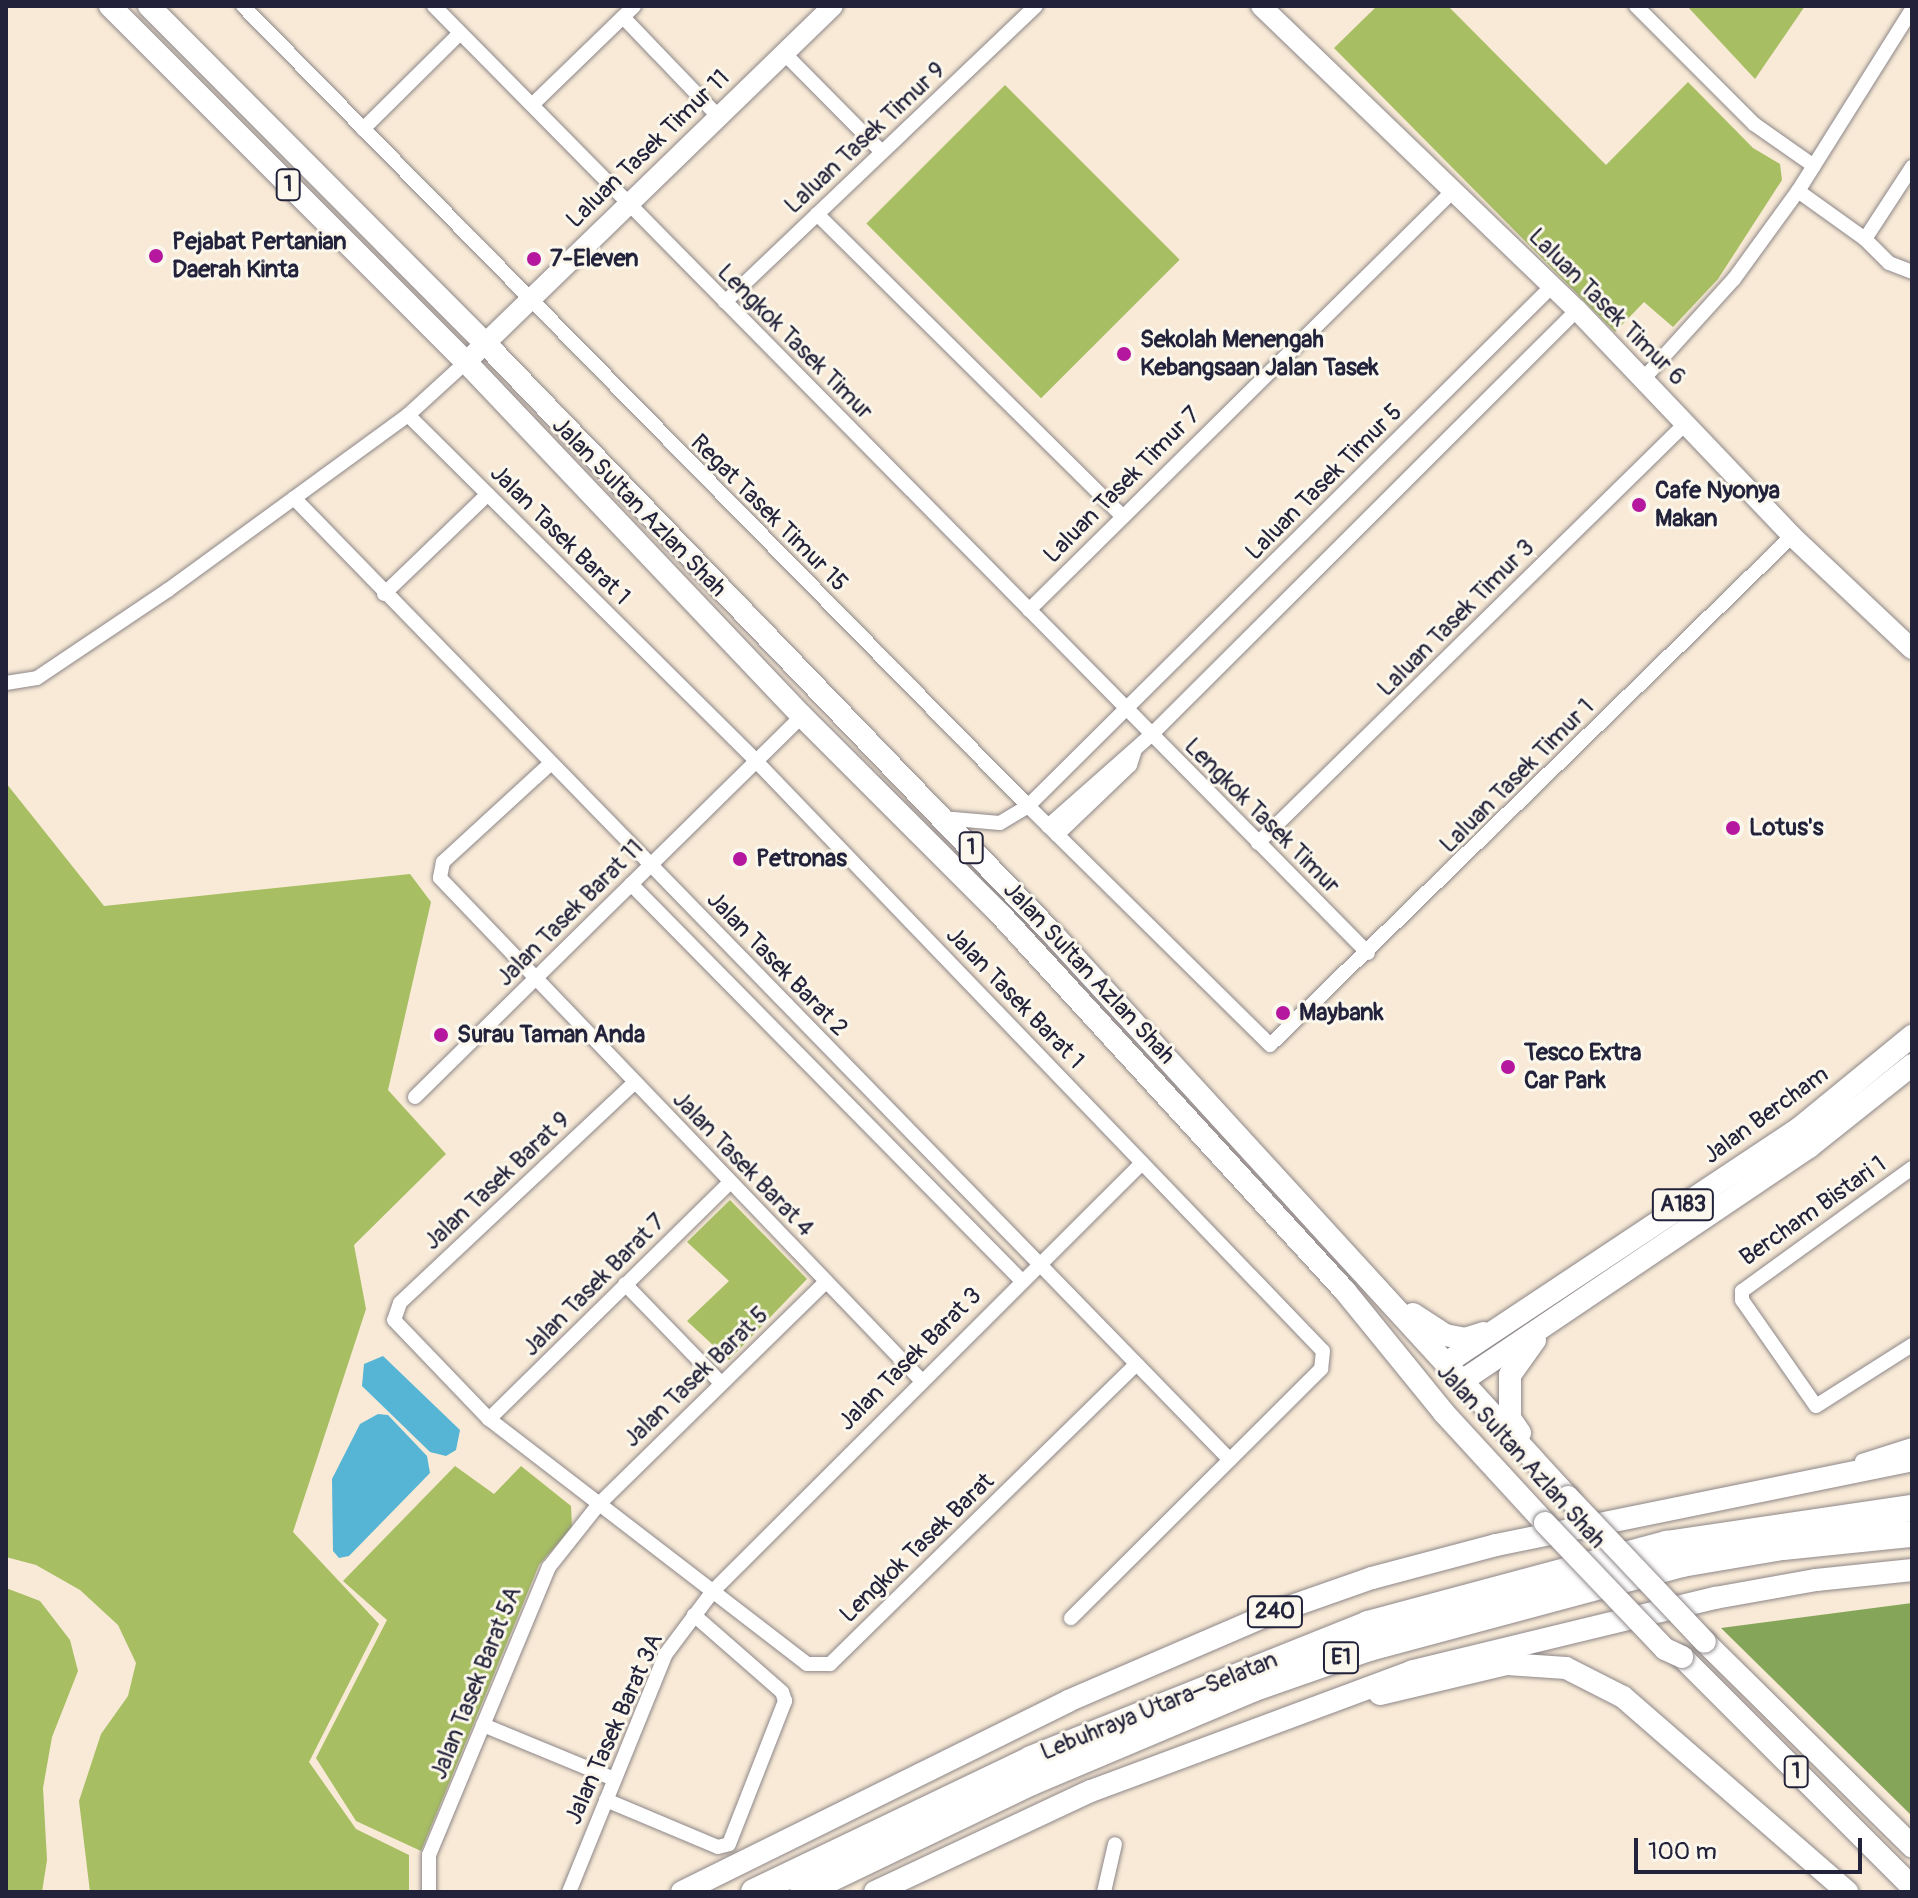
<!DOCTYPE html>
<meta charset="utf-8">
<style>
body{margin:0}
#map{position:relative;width:1918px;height:1898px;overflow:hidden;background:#f8ead6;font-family:Pangolin,sans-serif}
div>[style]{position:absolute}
.green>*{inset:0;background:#a7be63;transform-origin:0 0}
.forest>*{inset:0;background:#85a559}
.water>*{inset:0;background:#56b4d5}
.roads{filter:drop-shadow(0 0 2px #8d8688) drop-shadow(0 0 2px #8d8688)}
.street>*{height:14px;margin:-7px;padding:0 7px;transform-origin:7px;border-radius:7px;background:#fff}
.secondary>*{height:20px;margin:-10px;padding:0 10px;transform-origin:10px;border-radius:10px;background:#fff}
.primary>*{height:22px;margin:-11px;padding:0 11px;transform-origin:11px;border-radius:11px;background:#fff}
.highway>*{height:26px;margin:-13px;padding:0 13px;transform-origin:13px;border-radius:13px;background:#fff}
.bridges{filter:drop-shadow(0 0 2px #8d8688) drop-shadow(0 0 2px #8d8688)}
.primary-bridge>*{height:22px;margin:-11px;padding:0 11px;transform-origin:11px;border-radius:11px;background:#fff}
.dots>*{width:22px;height:22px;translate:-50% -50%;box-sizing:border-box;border:4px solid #fbf7ec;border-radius:50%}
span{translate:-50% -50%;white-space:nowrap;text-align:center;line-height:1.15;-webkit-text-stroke:6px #fbf7ec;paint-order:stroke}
.shield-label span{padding:2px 6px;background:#fbf7ec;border:2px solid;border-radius:6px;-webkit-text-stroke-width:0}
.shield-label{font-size:22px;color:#22223b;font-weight:700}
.street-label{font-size:24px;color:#22223b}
.poi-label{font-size:24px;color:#22223b;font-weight:700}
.left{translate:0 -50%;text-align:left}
.frame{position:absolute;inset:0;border:8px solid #22223b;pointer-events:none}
.scale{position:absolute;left:1634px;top:1838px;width:228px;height:36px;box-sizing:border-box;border:4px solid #22223b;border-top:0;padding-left:10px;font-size:24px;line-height:28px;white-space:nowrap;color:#22223b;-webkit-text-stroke:6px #fbf7ec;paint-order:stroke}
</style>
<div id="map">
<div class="green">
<i style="clip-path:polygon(1377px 6px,1448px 6px,1606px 165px,1688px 82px,1753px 148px,1780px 164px,1782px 180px,1718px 279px,1673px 327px,1644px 302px,1615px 332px,1334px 48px)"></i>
<i style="clip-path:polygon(1687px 6px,1805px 6px,1755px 79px)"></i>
<i style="left:1005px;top:85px;width:247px;height:196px;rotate:45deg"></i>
<i style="clip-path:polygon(6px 783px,104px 906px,410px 874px,431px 902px,388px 1090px,446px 1154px,354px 1245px,366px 1309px,293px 1532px,379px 1624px,309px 1762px,356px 1829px,409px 1855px,409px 1892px,90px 1892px,79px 1801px,101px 1734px,128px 1696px,136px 1663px,118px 1625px,80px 1590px,36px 1565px,6px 1557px)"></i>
<i style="clip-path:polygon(730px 1200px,807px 1279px,729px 1360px,687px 1321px,729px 1281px,687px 1242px)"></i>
<i style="clip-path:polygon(455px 1466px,494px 1494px,521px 1466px,571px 1506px,572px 1527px,539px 1565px,421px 1851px,356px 1821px,316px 1758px,387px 1620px,343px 1581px)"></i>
<i style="clip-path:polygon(6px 1588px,40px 1601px,70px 1640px,78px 1671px,52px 1737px,43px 1788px,47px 1860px,42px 1892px,6px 1892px)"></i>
</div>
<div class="forest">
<i style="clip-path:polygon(1912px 1603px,1912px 1816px,1721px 1628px)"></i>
</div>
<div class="water">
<i style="clip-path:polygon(383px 1356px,460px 1430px,456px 1450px,446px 1456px,430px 1452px,362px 1386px,364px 1364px)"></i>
<i style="clip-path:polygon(378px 1414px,388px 1415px,427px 1456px,430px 1473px,349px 1556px,339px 1558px,333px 1551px,332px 1479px,360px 1424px)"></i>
</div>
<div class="roads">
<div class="street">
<i style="left:243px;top:6px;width:1121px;rotate:45.54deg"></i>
<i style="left:1028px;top:806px;width:340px;rotate:44.6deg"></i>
<i style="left:1270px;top:1045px;width:729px;rotate:-44.28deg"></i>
<i style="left:434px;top:6px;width:1330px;rotate:45.4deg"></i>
<i style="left:1636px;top:6px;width:167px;rotate:45deg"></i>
<i style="left:1754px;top:124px;width:73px;rotate:35deg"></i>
<i style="left:623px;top:17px;width:139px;rotate:46.2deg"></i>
<i style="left:784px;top:53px;width:139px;rotate:45.3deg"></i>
<i style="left:532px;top:105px;width:142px;rotate:-44.1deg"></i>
<i style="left:363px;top:129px;width:136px;rotate:-44.7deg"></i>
<i style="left:1798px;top:191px;width:82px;rotate:35.6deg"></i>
<i style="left:1865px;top:239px;width:86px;rotate:-56.9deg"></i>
<i style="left:817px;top:214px;width:428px;rotate:44.7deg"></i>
<i style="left:1865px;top:239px;width:34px;rotate:45deg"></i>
<i style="left:1889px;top:263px;width:25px;rotate:21deg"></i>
<i style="left:725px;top:302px;width:429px;rotate:-43.6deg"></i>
<i style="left:1645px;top:377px;width:132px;rotate:-47.8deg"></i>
<i style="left:1734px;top:279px;width:109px;rotate:-54deg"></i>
<i style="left:1798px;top:191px;width:215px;rotate:-57.9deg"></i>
<i style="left:408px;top:415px;width:491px;rotate:44.8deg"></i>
<i style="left:756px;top:761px;width:818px;rotate:46.14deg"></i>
<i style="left:1323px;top:1351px;width:18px;rotate:96deg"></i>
<i style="left:1321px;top:1369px;width:353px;rotate:135.1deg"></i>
<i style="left:294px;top:498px;width:1342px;rotate:45.78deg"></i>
<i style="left:384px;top:594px;width:144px;rotate:-43.9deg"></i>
<i style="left:1029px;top:610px;width:596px;rotate:-44.66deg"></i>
<i style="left:6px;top:683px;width:31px;rotate:-9deg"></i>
<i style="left:37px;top:678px;width:158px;rotate:-33.9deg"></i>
<i style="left:168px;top:590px;width:297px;rotate:-36.1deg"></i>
<i style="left:408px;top:415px;width:79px;rotate:-42.4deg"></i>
<i style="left:551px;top:763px;width:147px;rotate:137.5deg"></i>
<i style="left:443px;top:862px;width:16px;rotate:101deg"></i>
<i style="left:440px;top:878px;width:694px;rotate:46.23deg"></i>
<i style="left:942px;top:818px;width:58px;rotate:4.9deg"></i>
<i style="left:1000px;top:823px;width:33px;rotate:-31deg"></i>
<i style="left:1028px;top:806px;width:738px;rotate:-44.78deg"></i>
<i style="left:1048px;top:826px;width:137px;rotate:-41.5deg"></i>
<i style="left:1151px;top:735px;width:602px;rotate:-44.93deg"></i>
<i style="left:1057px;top:835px;width:101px;rotate:-43.8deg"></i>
<i style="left:1130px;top:765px;width:16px;rotate:-72deg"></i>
<i style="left:1258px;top:843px;width:598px;rotate:-44.46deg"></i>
<i style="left:631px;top:884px;width:556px;rotate:45.44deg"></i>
<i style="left:634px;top:1083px;width:321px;rotate:136.8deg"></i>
<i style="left:400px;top:1303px;width:18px;rotate:109deg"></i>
<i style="left:394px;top:1320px;width:137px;rotate:46.2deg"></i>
<i style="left:489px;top:1419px;width:401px;rotate:37.6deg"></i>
<i style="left:807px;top:1664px;width:23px"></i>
<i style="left:830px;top:1664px;width:429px;rotate:-44.4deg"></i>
<i style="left:415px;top:1097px;width:543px;rotate:-44.55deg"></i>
<i style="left:1912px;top:1168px;width:210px;rotate:144.1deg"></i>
<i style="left:1742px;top:1291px;width:9px;rotate:90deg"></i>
<i style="left:1742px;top:1300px;width:129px;rotate:55.1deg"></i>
<i style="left:1816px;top:1406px;width:114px;rotate:-32.4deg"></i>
<i style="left:625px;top:1284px;width:138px;rotate:45.9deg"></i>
<i style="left:489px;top:1419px;width:338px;rotate:-44.5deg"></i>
<i style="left:1862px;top:1461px;width:52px;rotate:-17.7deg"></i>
<i style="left:483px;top:1725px;width:142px;rotate:22.4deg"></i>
<i style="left:606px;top:1800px;width:121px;rotate:22.8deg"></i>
<i style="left:718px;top:1847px;width:11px;rotate:-15deg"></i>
<i style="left:729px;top:1844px;width:154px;rotate:-68.6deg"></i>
<i style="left:785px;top:1701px;width:9px;rotate:-108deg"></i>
<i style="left:782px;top:1692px;width:117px;rotate:-138.8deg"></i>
<i style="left:429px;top:1892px;width:37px;rotate:-90deg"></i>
<i style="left:429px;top:1855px;width:312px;rotate:-67.4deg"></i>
<i style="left:549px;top:1567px;width:80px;rotate:-51.6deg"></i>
<i style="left:599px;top:1504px;width:318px;rotate:-44.4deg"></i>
<i style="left:569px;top:1892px;width:256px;rotate:-67.9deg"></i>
<i style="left:665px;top:1655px;width:80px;rotate:-53.1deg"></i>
<i style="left:713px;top:1591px;width:606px;rotate:-44.93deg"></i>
<i style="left:1104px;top:1892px;width:49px;rotate:-77.1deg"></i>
</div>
<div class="secondary">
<i style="left:1261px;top:6px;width:438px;rotate:43.9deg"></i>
<i style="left:1577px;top:310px;width:312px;rotate:46.4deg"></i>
<i style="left:1792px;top:536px;width:165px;rotate:43.3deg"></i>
<i style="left:466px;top:362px;width:511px;rotate:-44.13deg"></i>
</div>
<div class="primary">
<i style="left:110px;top:6px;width:503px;rotate:45deg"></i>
<i style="left:466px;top:362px;width:488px;rotate:46.5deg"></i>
<i style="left:802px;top:716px;width:280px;rotate:45deg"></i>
<i style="left:1000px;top:914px;width:511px;rotate:47.54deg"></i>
<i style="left:1345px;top:1291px;width:157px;rotate:50.9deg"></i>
<i style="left:1444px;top:1413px;width:149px;rotate:47.4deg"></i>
<i style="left:149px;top:6px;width:476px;rotate:45.1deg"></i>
<i style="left:485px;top:343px;width:817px;rotate:46.14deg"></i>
<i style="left:1051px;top:932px;width:766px;rotate:47.54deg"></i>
<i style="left:1413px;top:1314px;width:38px;rotate:33deg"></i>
<i style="left:1445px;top:1335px;width:20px;rotate:11deg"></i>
<i style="left:1465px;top:1339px;width:19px;rotate:-18deg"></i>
<i style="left:1446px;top:1363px;width:421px;rotate:-33.6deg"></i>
<i style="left:1797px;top:1130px;width:149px;rotate:-39.3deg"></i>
<i style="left:1462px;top:1381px;width:419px;rotate:-34deg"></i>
<i style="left:1809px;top:1147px;width:132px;rotate:-38.5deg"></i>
<i style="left:1520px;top:1433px;width:18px;rotate:-124deg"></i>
<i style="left:1510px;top:1418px;width:43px;rotate:-90deg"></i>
<i style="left:1510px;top:1375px;width:43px;rotate:-54.5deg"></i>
<i style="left:1705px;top:1642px;width:291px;rotate:44.6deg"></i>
<i style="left:1682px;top:1657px;width:325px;rotate:45deg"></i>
<i style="left:1380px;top:1694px;width:130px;rotate:-13.3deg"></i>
<i style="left:1507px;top:1664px;width:59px;rotate:3.9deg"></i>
<i style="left:1566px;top:1668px;width:64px;rotate:27deg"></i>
<i style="left:1623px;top:1697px;width:297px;rotate:41deg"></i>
<i style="left:682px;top:1892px;width:431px;rotate:-26.3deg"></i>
<i style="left:1068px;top:1701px;width:225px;rotate:-23.3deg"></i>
<i style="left:1275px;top:1612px;width:103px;rotate:-19.3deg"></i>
<i style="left:1372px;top:1578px;width:128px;rotate:-14.9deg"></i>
<i style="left:1496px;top:1545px;width:425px;rotate:-11.5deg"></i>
<i style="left:875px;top:1892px;width:238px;rotate:-25.1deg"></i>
<i style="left:1091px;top:1791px;width:344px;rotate:-20.4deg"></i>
<i style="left:1413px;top:1671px;width:311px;rotate:-13.6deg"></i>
<i style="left:1715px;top:1598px;width:103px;rotate:-10.1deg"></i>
<i style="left:1816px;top:1580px;width:97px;rotate:-5.9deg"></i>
</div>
<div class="highway">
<i style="left:754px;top:1892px;width:307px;rotate:-25.6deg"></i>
<i style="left:1031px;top:1759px;width:363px;rotate:-21.8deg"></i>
<i style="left:1368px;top:1624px;width:310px;rotate:-15deg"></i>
<i style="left:1667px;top:1544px;width:248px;rotate:-8.4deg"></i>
<i style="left:803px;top:1892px;width:254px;rotate:-25.7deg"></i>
<i style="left:1032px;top:1782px;width:239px;rotate:-22.9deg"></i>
<i style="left:1252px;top:1689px;width:124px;rotate:-19.3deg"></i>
<i style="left:1369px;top:1648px;width:324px;rotate:-15deg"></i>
<i style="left:1682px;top:1564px;width:102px;rotate:-9.6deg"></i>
<i style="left:1783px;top:1547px;width:130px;rotate:-5.8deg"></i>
</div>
</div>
<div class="bridges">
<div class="primary-bridge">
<i style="left:1568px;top:1497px;width:199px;rotate:46.6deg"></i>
<i style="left:1545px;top:1523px;width:174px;rotate:46.4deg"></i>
<i style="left:1665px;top:1649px;width:19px;rotate:25deg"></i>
</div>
</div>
<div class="dots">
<i style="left:156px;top:256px;background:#b5179e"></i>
<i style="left:534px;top:259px;background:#b5179e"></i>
<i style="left:1124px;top:354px;background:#b5179e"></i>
<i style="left:1639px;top:505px;background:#b5179e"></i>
<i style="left:1733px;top:828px;background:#b5179e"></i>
<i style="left:740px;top:859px;background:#b5179e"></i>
<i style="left:1283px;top:1013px;background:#b5179e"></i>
<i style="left:441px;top:1035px;background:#b5179e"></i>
<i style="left:1508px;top:1067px;background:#b5179e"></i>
</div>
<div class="shield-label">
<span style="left:288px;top:185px">1</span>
<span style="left:971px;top:848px">1</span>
<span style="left:1683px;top:1205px">A183</span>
<span style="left:1275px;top:1612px">240</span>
<span style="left:1341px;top:1658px">E1</span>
<span style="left:1796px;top:1772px">1</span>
</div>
<div class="street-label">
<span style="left:865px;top:138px;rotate:-43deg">Laluan Tasek Timur 9</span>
<span style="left:648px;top:149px;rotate:-44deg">Laluan Tasek Timur 11</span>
<span style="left:1607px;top:307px;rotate:45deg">Laluan Tasek Timur 6</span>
<span style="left:795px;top:342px;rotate:45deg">Lengkok Tasek Timur</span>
<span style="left:1324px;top:482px;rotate:-45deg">Laluan Tasek Timur 5</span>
<span style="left:1122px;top:485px;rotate:-45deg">Laluan Tasek Timur 7</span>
<span style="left:639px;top:507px;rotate:46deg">Jalan Sultan Azlan Shah</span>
<span style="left:769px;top:513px;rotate:45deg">Regat Tasek Timur 15</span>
<span style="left:560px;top:535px;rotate:45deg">Jalan Tasek Barat 1</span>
<span style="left:1456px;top:618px;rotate:-45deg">Laluan Tasek Timur 3</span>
<span style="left:1517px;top:776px;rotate:-45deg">Laluan Tasek Timur 1</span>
<span style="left:1262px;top:816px;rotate:45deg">Lengkok Tasek Timur</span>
<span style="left:570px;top:913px;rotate:-45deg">Jalan Tasek Barat 11</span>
<span style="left:777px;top:964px;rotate:46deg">Jalan Tasek Barat 2</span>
<span style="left:1089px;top:973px;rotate:47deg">Jalan Sultan Azlan Shah</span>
<span style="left:1015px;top:998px;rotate:46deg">Jalan Tasek Barat 1</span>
<span style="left:1766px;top:1115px;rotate:-36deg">Jalan Bercham</span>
<span style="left:743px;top:1164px;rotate:46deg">Jalan Tasek Barat 4</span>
<span style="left:497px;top:1181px;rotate:-43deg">Jalan Tasek Barat 9</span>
<span style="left:1813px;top:1211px;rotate:-35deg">Bercham Bistari 1</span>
<span style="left:594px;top:1285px;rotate:-45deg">Jalan Tasek Barat 7</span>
<span style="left:910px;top:1359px;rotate:-45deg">Jalan Tasek Barat 3</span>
<span style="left:696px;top:1377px;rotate:-44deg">Jalan Tasek Barat 5</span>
<span style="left:1521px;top:1456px;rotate:48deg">Jalan Sultan Azlan Shah</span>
<span style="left:917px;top:1548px;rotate:-44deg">Lengkok Tasek Barat</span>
<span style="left:476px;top:1683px;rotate:-68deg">Jalan Tasek Barat 5A</span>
<span style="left:1159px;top:1706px;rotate:-22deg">Lebuhraya Utara–Selatan</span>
<span style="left:614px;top:1729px;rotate:-66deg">Jalan Tasek Barat 3A</span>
</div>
<div class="poi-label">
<span class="left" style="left:172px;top:256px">Pejabat Pertanian<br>Daerah Kinta</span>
<span class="left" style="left:550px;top:259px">7-Eleven</span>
<span class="left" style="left:1140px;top:354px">Sekolah Menengah<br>Kebangsaan Jalan Tasek</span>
<span class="left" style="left:1655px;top:505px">Cafe Nyonya<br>Makan</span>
<span class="left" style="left:1749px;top:828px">Lotus's</span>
<span class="left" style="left:756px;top:859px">Petronas</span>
<span class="left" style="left:1299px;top:1013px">Maybank</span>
<span class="left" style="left:457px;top:1035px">Surau Taman Anda</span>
<span class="left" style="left:1524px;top:1067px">Tesco Extra<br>Car Park</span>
</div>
<div class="frame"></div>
<div class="scale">100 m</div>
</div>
